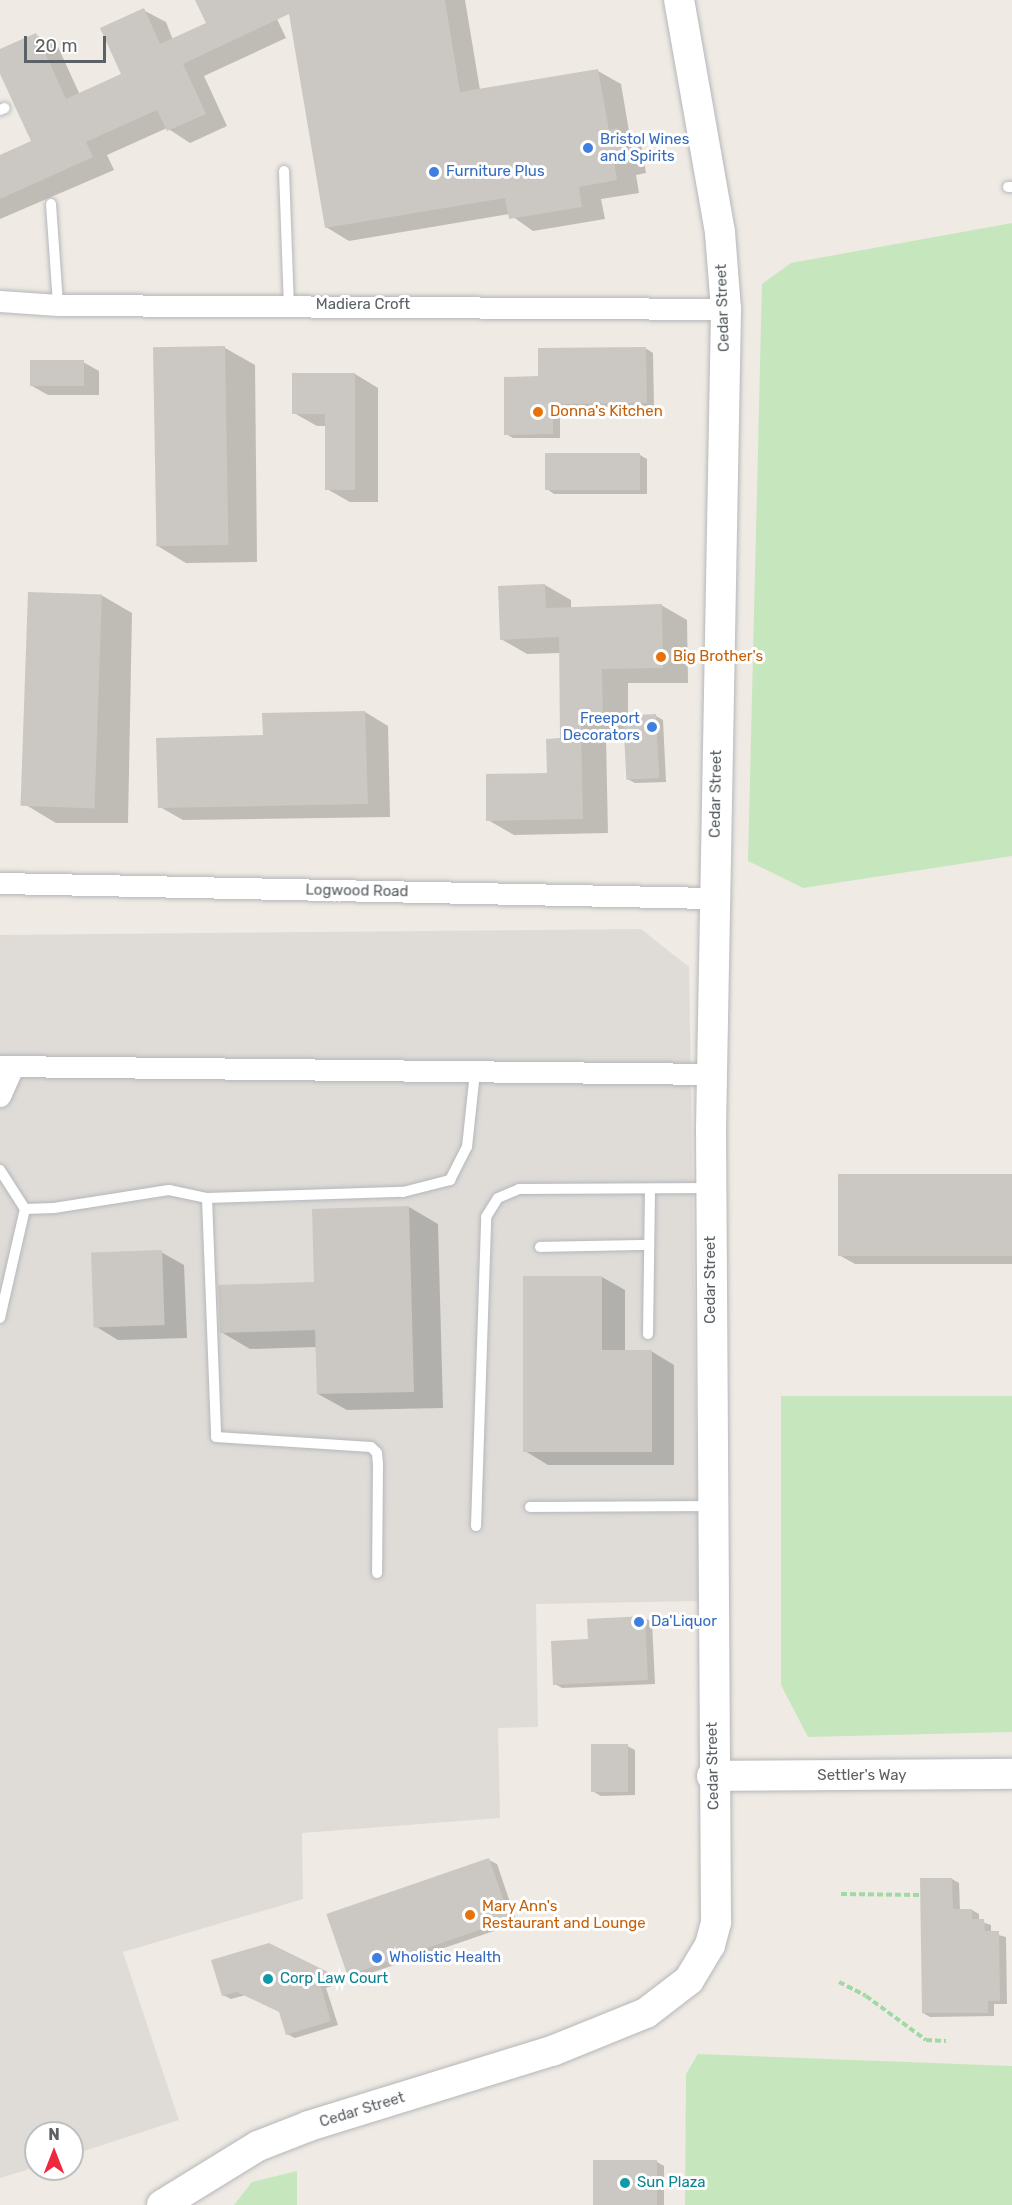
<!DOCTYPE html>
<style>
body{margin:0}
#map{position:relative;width:1012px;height:2205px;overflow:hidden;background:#efeae3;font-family:Rubik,sans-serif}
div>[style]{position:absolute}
.industrial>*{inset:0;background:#dfdcd8}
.green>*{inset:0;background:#c6e7be}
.shadow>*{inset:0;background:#0003}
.building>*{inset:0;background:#cbc7c2;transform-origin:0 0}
.path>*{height:4px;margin-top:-2px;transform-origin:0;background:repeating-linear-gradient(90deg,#a1d9a5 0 6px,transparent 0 9px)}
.roads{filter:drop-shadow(0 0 2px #b4b7bb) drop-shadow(0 0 2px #b4b7bb)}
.lane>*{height:10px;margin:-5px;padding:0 5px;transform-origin:5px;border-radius:5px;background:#fff}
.street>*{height:21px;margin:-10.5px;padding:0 10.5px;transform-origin:10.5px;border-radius:10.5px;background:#fff}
.secondary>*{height:30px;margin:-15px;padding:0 15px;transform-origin:15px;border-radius:15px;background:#fff}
.dots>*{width:16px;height:16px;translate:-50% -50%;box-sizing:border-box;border:3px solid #fff;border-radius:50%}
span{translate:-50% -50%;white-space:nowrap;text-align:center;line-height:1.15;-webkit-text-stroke:6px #fff;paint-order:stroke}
.shop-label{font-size:15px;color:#366cbe}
.left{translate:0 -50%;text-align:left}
.right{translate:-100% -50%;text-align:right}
.street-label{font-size:15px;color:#5b6164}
.food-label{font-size:15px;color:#c56008}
.culture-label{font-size:15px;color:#0d838f}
.north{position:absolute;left:24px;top:2121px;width:60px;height:60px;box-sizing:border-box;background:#fff;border:2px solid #bdc0c1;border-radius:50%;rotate:0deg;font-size:16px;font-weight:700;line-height:24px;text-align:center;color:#5b6164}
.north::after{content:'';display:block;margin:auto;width:21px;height:27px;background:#ef283d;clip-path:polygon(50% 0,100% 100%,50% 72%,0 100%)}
.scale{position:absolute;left:24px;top:36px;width:82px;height:27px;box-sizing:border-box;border:3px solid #5b6164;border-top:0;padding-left:8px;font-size:18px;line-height:21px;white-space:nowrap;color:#5b6164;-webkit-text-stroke:4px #fff;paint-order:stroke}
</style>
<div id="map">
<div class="industrial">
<i style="clip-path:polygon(641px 929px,689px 967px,699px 1601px,536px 1604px,538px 1727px,498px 1728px,500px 1818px,302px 1833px,303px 1899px,123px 1952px,179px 2120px,72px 2155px,72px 2133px,36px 2133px,36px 2167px,0 2178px,0 935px)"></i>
</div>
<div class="green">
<i style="clip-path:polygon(1012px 223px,1012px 856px,803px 888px,748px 861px,762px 284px,791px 263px)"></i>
<i style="clip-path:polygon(781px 1396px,1012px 1396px,1012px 1732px,808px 1737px,781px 1685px)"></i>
<i style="clip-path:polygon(698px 2054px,1012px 2066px,1012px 2205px,685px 2205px,686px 2074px)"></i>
<i style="clip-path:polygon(297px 2171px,297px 2205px,234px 2205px,252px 2182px)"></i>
</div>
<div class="shadow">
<i style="clip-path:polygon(196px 0,268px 0,286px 38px,204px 76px,227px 126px,190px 143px,167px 128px,107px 155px,114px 170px,0 219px,0 157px,33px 142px,0 70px,0 51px,36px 35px,58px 47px,80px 95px,123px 75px,143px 10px,166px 22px,173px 40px,208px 24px)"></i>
<i style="clip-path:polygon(288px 0,465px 0,480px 90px,598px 71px,621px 84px,630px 137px,641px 143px,646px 173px,636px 175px,639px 193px,601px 199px,605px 219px,533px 231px,509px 214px,349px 241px,326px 227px)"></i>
<i style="clip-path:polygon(225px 348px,255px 365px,257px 562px,186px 563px,156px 545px)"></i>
<i style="clip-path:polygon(645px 348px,653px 353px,654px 406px,560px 408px,560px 438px,513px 438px,506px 434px,540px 378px)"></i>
<i style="clip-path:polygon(83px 362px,99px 371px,99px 395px,48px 395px,32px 386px)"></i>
<i style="clip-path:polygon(355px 374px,378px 388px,378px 502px,350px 502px,327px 489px,327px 426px,317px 426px,294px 413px)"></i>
<i style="clip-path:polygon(547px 455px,640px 455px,647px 459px,647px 494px,554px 494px,547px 489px)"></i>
<i style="clip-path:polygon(545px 585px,571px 600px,571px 608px,661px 605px,687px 620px,688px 683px,628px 683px,628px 717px,656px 716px,663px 720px,666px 782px,635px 783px,627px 779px,625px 737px,606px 737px,608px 833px,514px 835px,488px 820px,548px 774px,562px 740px,561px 653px,527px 654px,501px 639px,500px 587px)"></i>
<i style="clip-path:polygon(101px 595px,132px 613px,128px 823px,56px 823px,26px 805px)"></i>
<i style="clip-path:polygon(365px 712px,388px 726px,390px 817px,183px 820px,160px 807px,264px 737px)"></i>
<i style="clip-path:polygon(1012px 1176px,1012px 1264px,855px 1264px,839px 1255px)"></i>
<i style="clip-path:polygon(409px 1207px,438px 1224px,443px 1408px,347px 1410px,318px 1394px,317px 1347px,250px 1349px,221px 1332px,315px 1284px)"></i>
<i style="clip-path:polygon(161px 1252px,184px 1265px,187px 1338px,118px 1340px,95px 1326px)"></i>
<i style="clip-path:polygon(602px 1277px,625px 1290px,625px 1351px,651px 1351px,674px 1365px,674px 1465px,548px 1465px,525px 1451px)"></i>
<i style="clip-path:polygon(645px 1618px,652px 1622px,655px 1684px,562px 1688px,555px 1684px,590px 1641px)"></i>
<i style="clip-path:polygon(627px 1746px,635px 1750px,635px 1795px,601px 1796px,594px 1792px)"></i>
<i style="clip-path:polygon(489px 1860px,497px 1864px,517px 1923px,356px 1978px,348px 1973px)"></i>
<i style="clip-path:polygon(952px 1879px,959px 1883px,960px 1910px,972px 1910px,979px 1914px,979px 1921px,991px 1925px,991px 1933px,1006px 1937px,1007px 2004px,994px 2004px,994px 2016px,930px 2017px,923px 2013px)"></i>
<i style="clip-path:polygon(269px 1944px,343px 1982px,326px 1988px,338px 2025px,295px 2038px,287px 2034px,281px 2012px,246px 1995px,231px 1999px,223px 1995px)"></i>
<i style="clip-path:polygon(657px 2162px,664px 2166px,664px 2205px,595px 2205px)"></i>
</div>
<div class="building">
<i style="clip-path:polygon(195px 0,445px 0,460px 92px,598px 69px,609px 130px,618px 128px,624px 161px,614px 162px,617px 180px,579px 187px,582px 207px,509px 219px,505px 198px,325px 228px,289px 14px,183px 64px,206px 114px,167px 131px,157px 110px,86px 142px,93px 157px,0 199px,0 155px,31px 141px,0 74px,0 49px,36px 33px,66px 99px,121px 74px,100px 28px,144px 8px,160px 44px,206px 23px)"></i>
<i style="left:225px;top:346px;width:199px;height:72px;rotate:89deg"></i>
<i style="clip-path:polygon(646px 347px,647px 403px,553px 404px,553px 434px,504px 435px,504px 377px,538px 376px,538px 348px)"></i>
<i style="left:30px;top:360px;width:54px;height:26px"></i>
<i style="clip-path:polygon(292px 373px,355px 373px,355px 490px,325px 490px,325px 414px,292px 414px)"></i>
<i style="left:545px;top:453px;width:95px;height:37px"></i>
<i style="clip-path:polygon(545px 584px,546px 608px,662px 604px,663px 668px,602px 669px,603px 723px,581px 723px,583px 819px,486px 821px,486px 774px,547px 773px,546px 739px,560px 738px,559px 637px,500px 640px,498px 586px)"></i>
<i style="left:28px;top:592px;width:74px;height:214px;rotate:2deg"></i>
<i style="clip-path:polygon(365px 711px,368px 804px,158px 808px,156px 738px,263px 735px,262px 713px)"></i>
<i style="left:656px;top:714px;width:64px;height:33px;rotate:87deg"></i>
<i style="left:838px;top:1174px;width:174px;height:82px"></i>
<i style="clip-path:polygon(409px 1206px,414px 1392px,317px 1394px,315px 1330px,220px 1333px,218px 1285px,314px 1282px,312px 1209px)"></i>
<i style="left:162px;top:1250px;width:75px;height:71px;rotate:88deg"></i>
<i style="clip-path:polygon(523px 1276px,602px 1276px,602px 1350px,652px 1350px,652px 1452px,523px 1452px)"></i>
<i style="clip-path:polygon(645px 1616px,648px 1680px,553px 1685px,551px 1641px,588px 1639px,587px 1619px)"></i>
<i style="left:628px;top:1744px;width:48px;height:37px;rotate:90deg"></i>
<i style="left:489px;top:1858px;width:65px;height:172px;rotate:71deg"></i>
<i style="clip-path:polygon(920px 1878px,952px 1878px,953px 1909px,972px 1909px,972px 1919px,984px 1919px,985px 1931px,999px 1931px,1000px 2001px,988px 2001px,988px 2013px,922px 2013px)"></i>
<i style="clip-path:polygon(269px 1943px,338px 1977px,320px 1984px,331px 2021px,286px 2035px,279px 2012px,237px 1992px,222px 1996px,211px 1960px)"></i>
<i style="left:593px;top:2160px;width:64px;height:45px"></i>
</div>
<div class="path">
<i style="left:841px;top:1894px;width:79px;rotate:0.7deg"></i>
<i style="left:839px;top:1982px;width:30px;rotate:27deg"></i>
<i style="left:866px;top:1996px;width:74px;rotate:36.3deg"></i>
<i style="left:926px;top:2040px;width:20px;rotate:3deg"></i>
</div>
<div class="roads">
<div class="lane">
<i style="left:0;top:110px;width:5px;rotate:-22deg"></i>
<i style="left:284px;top:171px;width:134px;rotate:87.9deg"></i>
<i style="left:1008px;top:187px;width:4px"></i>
<i style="left:51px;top:204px;width:101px;rotate:86deg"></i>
<i style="left:0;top:1170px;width:46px;rotate:57.3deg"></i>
<i style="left:25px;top:1209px;width:29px;rotate:-2deg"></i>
<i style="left:54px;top:1208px;width:116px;rotate:-8.9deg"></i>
<i style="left:169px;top:1190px;width:39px;rotate:12deg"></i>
<i style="left:207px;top:1198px;width:196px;rotate:-1.8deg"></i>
<i style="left:403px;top:1192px;width:49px;rotate:-14.3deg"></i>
<i style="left:450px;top:1180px;width:37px;rotate:-63deg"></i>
<i style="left:467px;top:1147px;width:75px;rotate:-83.9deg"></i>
<i style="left:207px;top:1198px;width:239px;rotate:87.8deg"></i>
<i style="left:216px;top:1437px;width:155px;rotate:3.7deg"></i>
<i style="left:371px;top:1447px;width:8px;rotate:45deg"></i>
<i style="left:377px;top:1453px;width:12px;rotate:85deg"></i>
<i style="left:378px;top:1465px;width:108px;rotate:90.5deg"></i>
<i style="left:540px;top:1247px;width:108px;rotate:-1.1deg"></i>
<i style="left:0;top:1318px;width:112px;rotate:-77.1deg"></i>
<i style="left:648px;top:1334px;width:145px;rotate:-89.2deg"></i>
<i style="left:530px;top:1507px;width:181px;rotate:-0.3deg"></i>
<i style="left:476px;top:1526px;width:309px;rotate:-88.1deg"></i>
<i style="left:486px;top:1217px;width:22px;rotate:-58deg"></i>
<i style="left:498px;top:1198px;width:23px;rotate:-23deg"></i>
<i style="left:519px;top:1189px;width:192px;rotate:-0.3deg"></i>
</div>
<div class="street">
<i style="left:0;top:301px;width:58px;rotate:3.9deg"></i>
<i style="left:58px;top:305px;width:668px;rotate:0.34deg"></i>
<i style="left:0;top:883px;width:713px;rotate:1.21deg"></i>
<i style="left:0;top:1066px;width:711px;rotate:0.64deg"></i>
<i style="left:0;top:1096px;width:30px;rotate:-66deg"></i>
</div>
<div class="secondary">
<i style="left:712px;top:1776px;width:300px;rotate:-0.4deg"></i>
<i style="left:162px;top:2205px;width:113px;rotate:-31.6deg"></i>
<i style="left:258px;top:2146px;width:55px;rotate:-21.4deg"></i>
<i style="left:309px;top:2126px;width:254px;rotate:-17.2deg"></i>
<i style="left:552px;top:2051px;width:101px;rotate:-22deg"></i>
<i style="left:646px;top:2013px;width:54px;rotate:-37.5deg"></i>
<i style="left:689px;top:1980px;width:41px;rotate:-59deg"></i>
<i style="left:710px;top:1945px;width:24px;rotate:-75deg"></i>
<i style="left:716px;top:1922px;width:793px;rotate:-90.36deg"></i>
<i style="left:711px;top:1129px;width:820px;rotate:-88.95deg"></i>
<i style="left:726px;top:309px;width:77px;rotate:-94.5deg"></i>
<i style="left:720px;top:232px;width:236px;rotate:-100deg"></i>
</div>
</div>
<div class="dots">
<i style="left:588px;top:148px;background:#3f7fe0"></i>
<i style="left:434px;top:172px;background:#3f7fe0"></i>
<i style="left:538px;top:412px;background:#e8710a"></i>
<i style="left:661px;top:657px;background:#e8710a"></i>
<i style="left:652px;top:727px;background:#3f7fe0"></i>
<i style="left:639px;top:1622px;background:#3f7fe0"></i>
<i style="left:470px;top:1915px;background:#e8710a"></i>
<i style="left:377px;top:1958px;background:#3f7fe0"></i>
<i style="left:268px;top:1979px;background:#0f9aa8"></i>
<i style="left:625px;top:2183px;background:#0f9aa8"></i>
</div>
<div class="shop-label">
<span class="left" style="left:600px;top:148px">Bristol Wines<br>and Spirits</span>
<span class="left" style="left:446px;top:172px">Furniture Plus</span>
<span class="right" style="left:640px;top:727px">Freeport<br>Decorators</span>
<span class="left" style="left:651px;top:1622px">Da'Liquor</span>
<span class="left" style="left:389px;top:1958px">Wholistic Health</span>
</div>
<div class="street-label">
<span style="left:363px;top:305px">Madiera Croft</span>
<span style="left:723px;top:308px;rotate:-92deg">Cedar Street</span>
<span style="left:716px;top:794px;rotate:-89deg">Cedar Street</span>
<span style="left:357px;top:891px;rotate:1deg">Logwood Road</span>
<span style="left:711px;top:1280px;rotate:-90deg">Cedar Street</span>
<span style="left:713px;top:1766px;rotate:-91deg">Cedar Street</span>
<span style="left:862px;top:1776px">Settler's Way</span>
<span style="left:362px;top:2110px;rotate:-17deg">Cedar Street</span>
</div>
<div class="food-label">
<span class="left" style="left:550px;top:412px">Donna's Kitchen</span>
<span class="left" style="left:673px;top:657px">Big Brother's</span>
<span class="left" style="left:482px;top:1915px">Mary Ann's<br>Restaurant and Lounge</span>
</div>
<div class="culture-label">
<span class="left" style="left:280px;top:1979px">Corp Law Court</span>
<span class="left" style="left:637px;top:2183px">Sun Plaza</span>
</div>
<div class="north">N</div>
<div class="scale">20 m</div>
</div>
